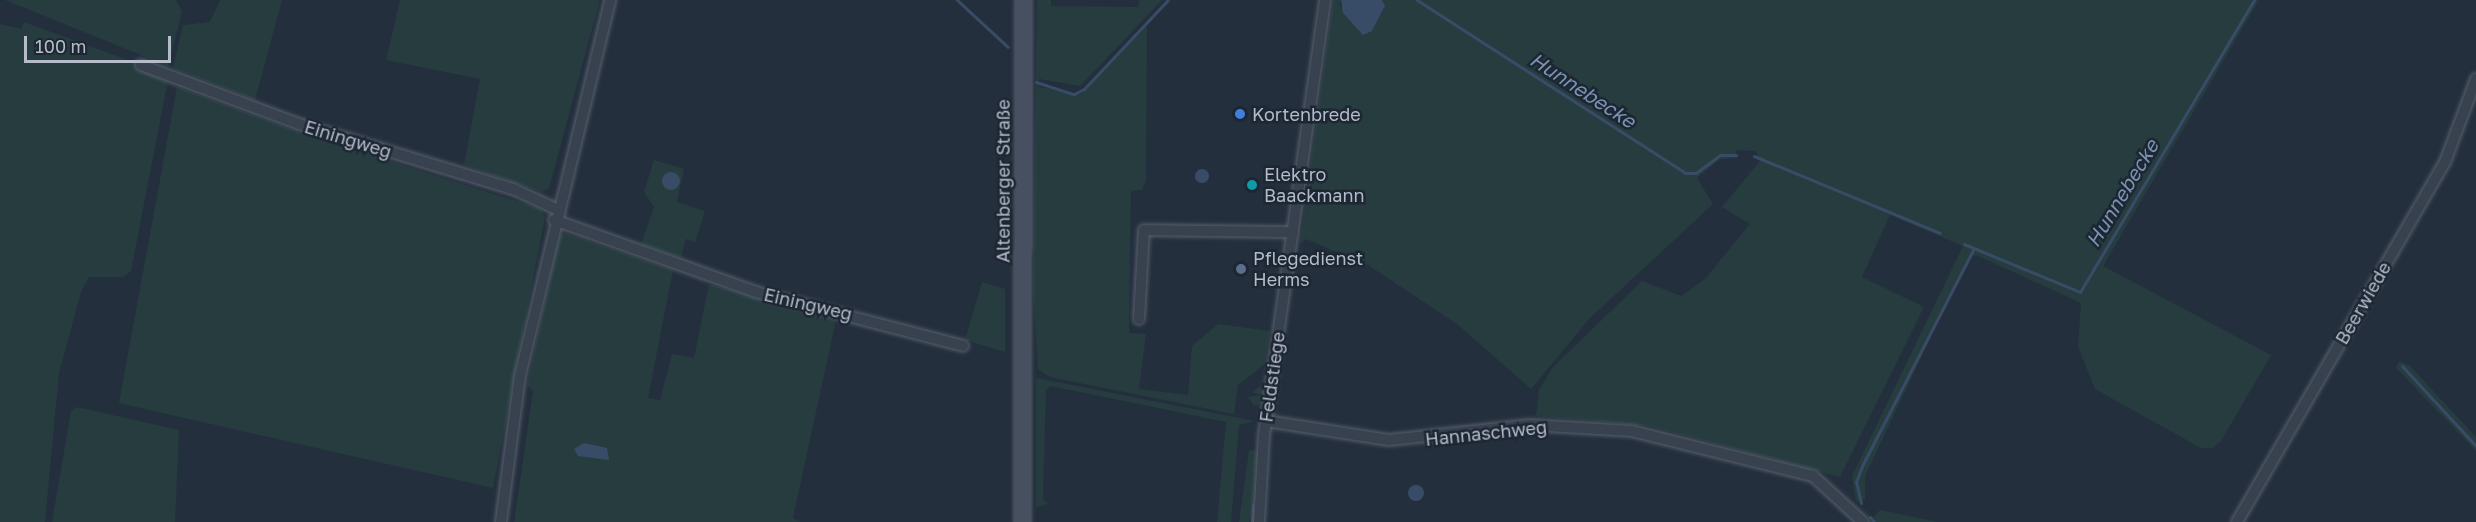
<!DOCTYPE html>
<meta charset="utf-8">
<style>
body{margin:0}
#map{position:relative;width:2476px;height:522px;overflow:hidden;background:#242f3e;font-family:"Golos Text",sans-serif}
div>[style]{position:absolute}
.green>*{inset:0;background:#263c3f}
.water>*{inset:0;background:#394c67}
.round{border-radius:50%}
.stream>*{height:3px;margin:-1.5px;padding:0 1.5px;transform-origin:1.5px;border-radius:1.5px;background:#394c67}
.roads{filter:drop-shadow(0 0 2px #565f6c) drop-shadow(0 0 2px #565f6c)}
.minor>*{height:10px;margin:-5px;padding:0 5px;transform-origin:5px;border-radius:5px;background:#38414e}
.secondary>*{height:15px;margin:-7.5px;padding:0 7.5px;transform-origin:7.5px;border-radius:7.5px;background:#465061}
.dots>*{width:16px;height:16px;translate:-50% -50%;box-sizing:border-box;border:3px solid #1d2633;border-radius:50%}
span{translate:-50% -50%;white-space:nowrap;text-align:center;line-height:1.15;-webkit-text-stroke:5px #1d2633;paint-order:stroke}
.poi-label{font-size:18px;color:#b4bcc9}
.left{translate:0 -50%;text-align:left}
.street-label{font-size:18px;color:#b4bcc9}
.water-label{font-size:20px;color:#7c92b1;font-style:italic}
.scale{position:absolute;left:24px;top:36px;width:147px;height:27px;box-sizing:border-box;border:3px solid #b4bcc9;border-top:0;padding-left:8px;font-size:18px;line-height:21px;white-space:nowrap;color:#b4bcc9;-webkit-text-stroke:4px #1d2633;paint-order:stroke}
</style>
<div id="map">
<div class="green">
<i style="clip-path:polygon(5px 0,176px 0,182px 12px,168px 66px)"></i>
<i style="clip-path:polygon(220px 0,282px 0,255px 100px,173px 68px,183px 25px,210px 22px)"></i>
<i style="clip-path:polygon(400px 0,600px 0,549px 188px,541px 192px,464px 165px,480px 79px,386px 60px)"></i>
<i style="clip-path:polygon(1037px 0,1051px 0,1051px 6px,1138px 7px,1139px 0,1162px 0,1080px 86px,1039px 79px,1039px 87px,1081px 94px,1147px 25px,1146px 180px,1142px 190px,1131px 191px,1129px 333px,1146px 334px,1139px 389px,1188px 395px,1192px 346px,1218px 324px,1270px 331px,1265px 364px,1238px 385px,1234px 414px,1050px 377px,1038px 369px,1033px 292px)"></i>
<i style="clip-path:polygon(1333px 0,1341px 0,1340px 6px,1372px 31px,1384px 9px,1382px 0,2259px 0,2103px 266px,2271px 355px,2221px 441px,2213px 448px,2201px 448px,2095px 389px,2078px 347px,2081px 303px,1976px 255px,1968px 258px,1865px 476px,1865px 499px,1856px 502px,1852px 476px,1963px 246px,1890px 215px,1862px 277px,1924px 307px,1840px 477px,1649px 426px,1536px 416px,1539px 390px,1553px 367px,1642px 281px,1681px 296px,1705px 279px,1750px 224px,1722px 207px,1760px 161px,1756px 151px,1735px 150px,1738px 158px,1720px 159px,1697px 178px,1713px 204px,1589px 319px,1531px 389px,1457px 324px,1368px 265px,1306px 239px,1300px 244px)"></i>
<i style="clip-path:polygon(24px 22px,169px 75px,131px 271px,123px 277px,89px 277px,81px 292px,59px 373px,45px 522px,0 522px,0 24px,21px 29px)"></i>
<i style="clip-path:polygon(177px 87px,307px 135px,541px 209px,545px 217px,493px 488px,119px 403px)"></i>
<i style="clip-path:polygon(654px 160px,684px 169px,677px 202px,705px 211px,695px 242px,686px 239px,681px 258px,641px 244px,654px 207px,644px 192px)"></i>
<i style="clip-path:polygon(565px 233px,673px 270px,648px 398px,660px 400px,672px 354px,694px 358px,709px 284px,836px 320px,793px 518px,801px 522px,514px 522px,533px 391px,527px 385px,559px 236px)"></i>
<i style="clip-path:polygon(982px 282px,1005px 289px,1005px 352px,965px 340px)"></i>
<i style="clip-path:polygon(2399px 361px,2410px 366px,2476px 437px,2476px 451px,2396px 368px)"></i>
<i style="clip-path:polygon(1036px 378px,1255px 421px,1239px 425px,1231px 522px,1217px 522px,1226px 422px,1051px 386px,1046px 390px,1043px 499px,1048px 504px,1036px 507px)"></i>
<i style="clip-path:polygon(1260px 386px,1265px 391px,1263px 402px,1254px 406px,1248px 397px,1261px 395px,1252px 392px)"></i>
<i style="clip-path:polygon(77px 407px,179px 430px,175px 522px,52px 522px,71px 411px)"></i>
<i style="clip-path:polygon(1249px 450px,1259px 451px,1256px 499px,1249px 522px,1239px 522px)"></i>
<i style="clip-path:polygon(1880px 510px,1933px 521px,1937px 522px,1869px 522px)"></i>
</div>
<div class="water">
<i style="clip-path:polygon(1341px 0,1382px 0,1385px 6px,1372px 31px,1363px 35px,1343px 13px)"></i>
<i class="round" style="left:1195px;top:169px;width:14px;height:14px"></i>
<i class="round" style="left:662px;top:172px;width:18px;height:18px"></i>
<i style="clip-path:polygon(584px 443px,607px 448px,609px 460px,578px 456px,574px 449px)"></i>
<i class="round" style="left:1408px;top:485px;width:16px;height:16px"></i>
</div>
<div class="stream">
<i style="left:957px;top:0;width:69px;rotate:42.7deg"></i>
<i style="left:1417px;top:0;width:319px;rotate:32.8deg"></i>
<i style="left:1685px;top:173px;width:11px"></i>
<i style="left:1696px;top:173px;width:30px;rotate:-37deg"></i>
<i style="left:1720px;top:155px;width:16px"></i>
<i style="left:1036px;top:82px;width:40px;rotate:18deg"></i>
<i style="left:1074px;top:94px;width:11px;rotate:-27deg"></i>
<i style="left:1084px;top:89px;width:122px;rotate:-46.7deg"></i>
<i style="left:1754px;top:156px;width:201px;rotate:22.5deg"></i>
<i style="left:1964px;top:244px;width:126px;rotate:22.5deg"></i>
<i style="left:2080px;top:292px;width:340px;rotate:-59.2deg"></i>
<i style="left:2402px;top:366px;width:109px;rotate:47.2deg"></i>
<i style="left:1861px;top:503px;width:22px;rotate:-103deg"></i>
<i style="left:1856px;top:482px;width:19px;rotate:-69deg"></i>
<i style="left:1863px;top:464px;width:241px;rotate:-62.8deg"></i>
<i style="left:1870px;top:517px;width:6px;rotate:51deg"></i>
<i style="left:1252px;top:522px;width:17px;rotate:-87deg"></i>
</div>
<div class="roads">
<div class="minor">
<i style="left:141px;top:65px;width:169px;rotate:20.5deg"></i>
<i style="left:299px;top:124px;width:224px;rotate:16.9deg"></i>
<i style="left:513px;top:189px;width:47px;rotate:24.9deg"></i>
<i style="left:554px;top:220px;width:214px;rotate:19.6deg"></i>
<i style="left:756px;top:292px;width:214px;rotate:14.6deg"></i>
<i style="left:1139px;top:319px;width:89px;rotate:-86.8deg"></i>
<i style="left:1144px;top:230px;width:149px;rotate:0.8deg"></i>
<i style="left:1266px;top:421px;width:124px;rotate:8.8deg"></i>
<i style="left:1389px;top:440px;width:142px;rotate:-6.1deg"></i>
<i style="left:1530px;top:425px;width:102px;rotate:3.4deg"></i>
<i style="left:1632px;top:431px;width:187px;rotate:14deg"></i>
<i style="left:1813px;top:476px;width:68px;rotate:42.6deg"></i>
<i style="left:501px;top:522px;width:147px;rotate:-82.6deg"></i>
<i style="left:520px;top:376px;width:387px;rotate:-76.5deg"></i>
<i style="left:1259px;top:522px;width:87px;rotate:-86.7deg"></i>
<i style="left:1264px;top:435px;width:439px;rotate:-82deg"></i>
<i style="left:2237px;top:522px;width:416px;rotate:-60deg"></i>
<i style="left:2445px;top:162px;width:89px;rotate:-69.5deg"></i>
</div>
<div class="secondary">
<i style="left:1022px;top:522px;width:522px;rotate:-89.89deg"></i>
</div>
</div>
<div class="dots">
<i style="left:1240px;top:114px;background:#3f7fe0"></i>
<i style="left:1252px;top:185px;background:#0f9aa8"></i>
<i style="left:1241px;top:269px;background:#5c6f8a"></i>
</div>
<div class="poi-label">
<span class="left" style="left:1252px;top:114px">Kortenbrede</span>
<span class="left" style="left:1264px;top:185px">Elektro<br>Baackmann</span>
<span class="left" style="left:1253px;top:269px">Pflegedienst<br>Herms</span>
</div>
<div class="street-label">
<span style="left:348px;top:139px;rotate:17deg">Einingweg</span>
<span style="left:1003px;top:181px;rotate:-90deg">Altenberger Straße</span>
<span style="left:2363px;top:303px;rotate:-60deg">Beerwiede</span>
<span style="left:808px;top:304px;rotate:13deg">Einingweg</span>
<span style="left:1272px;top:377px;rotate:-82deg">Feldstiege</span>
<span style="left:1486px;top:433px;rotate:-6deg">Hannaschweg</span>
</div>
<div class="water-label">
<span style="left:1583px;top:90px;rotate:33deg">Hunnebecke</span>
<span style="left:2122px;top:193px;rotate:-59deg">Hunnebecke</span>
</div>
<div class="scale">100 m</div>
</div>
